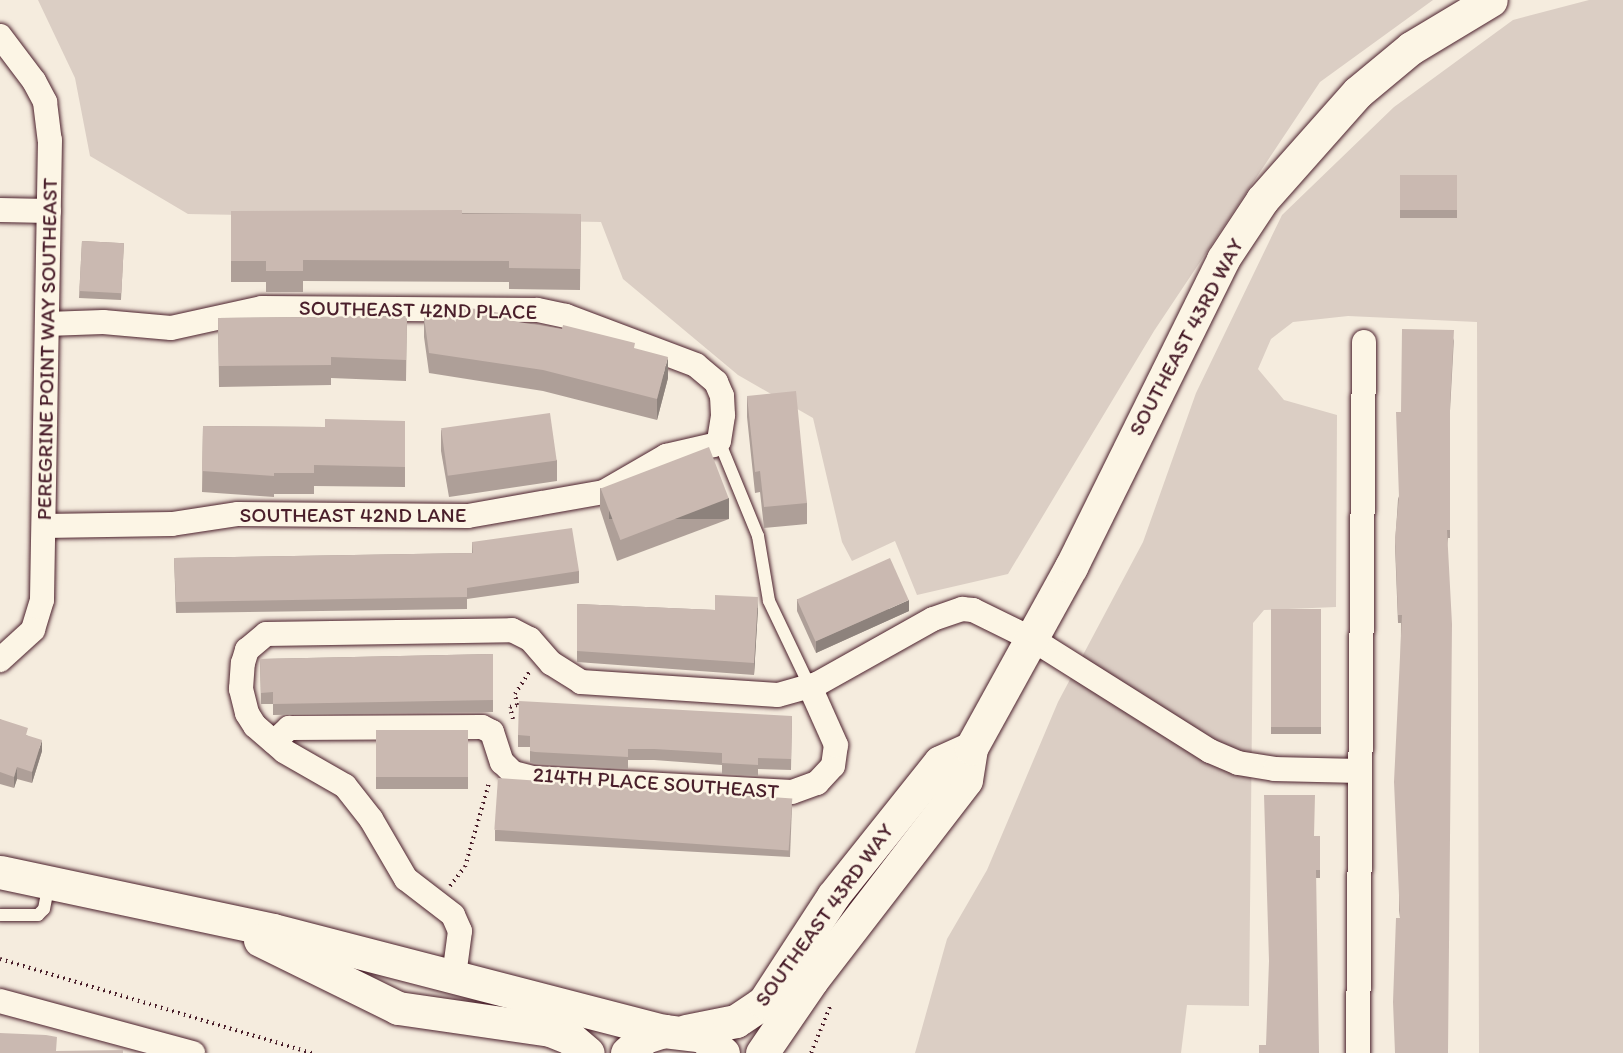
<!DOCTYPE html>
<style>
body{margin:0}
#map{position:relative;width:1623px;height:1053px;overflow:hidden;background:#f5ecde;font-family:Itim,sans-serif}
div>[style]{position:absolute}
.green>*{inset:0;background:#dbcec4}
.path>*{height:4px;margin-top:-2px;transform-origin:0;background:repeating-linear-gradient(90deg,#4a1f2b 0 1.5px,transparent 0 6px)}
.roads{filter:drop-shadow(0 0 2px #4a1f2b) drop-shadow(0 0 2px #4a1f2b)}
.lane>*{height:12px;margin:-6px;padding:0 6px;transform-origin:6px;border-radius:6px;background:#fcf5e5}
.street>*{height:24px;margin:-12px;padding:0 12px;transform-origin:12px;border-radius:12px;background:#fcf5e5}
.secondary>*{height:33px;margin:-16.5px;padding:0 16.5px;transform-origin:16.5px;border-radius:16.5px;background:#fcf5e5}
.wall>*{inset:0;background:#ae9f98;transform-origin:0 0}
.shaded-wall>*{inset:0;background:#8d827c;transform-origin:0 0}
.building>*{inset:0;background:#cab9b1;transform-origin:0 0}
span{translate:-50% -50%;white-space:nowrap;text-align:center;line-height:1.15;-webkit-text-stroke:5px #fcf5e5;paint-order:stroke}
.street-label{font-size:21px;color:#4a1f2b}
</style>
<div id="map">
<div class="green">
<i style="clip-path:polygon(38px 0,1433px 0,1320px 82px,1154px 331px,1008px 574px,917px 595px,895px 541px,852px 561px,842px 542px,813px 418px,738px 375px,623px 279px,601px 222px,188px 214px,90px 156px,75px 78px)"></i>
<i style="clip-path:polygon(1589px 0,1623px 0,1623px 1053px,1479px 1053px,1477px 322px,1348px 316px,1293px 322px,1271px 339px,1258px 369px,1284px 400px,1337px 415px,1336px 607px,1264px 610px,1253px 623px,1249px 1006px,1187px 1005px,1181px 1053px,915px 1053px,947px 939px,987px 870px,1058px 702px,1143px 542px,1196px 393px,1282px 215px,1394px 107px,1513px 20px)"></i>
</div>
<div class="path">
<i style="left:513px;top:719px;width:12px;rotate:-104deg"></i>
<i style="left:510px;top:707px;width:7px;rotate:-16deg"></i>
<i style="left:517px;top:705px;width:11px;rotate:-100deg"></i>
<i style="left:515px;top:694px;width:27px;rotate:-57deg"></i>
<i style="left:450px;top:886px;width:24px;rotate:-52deg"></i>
<i style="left:465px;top:867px;width:87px;rotate:-74.1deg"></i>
<i style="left:0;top:959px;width:326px;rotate:16.8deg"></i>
<i style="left:811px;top:1053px;width:50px;rotate:-67.6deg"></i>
</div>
<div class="roads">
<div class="lane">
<i style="left:719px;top:441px;width:103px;rotate:67.7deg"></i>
<i style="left:758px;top:536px;width:66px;rotate:80.4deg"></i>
<i style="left:769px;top:601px;width:95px;rotate:64.5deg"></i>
<i style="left:0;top:915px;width:38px"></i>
<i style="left:38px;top:915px;width:8px;rotate:-45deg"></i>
<i style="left:44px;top:909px;width:25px;rotate:-79deg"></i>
</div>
<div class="street">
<i style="left:0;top:36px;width:56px;rotate:52.9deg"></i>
<i style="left:34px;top:81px;width:24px;rotate:62deg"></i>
<i style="left:45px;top:102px;width:38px;rotate:83deg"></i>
<i style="left:50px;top:140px;width:460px;rotate:91deg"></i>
<i style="left:42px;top:600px;width:31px;rotate:107deg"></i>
<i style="left:33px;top:630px;width:45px;rotate:137.7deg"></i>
<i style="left:0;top:210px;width:49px;rotate:1.2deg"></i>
<i style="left:44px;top:526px;width:128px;rotate:-0.9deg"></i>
<i style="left:172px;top:524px;width:67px;rotate:-8.6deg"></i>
<i style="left:238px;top:514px;width:230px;rotate:0.5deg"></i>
<i style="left:468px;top:516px;width:138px;rotate:-10deg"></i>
<i style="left:604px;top:492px;width:72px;rotate:-30.1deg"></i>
<i style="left:666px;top:456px;width:49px;rotate:-12.9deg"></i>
<i style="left:714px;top:445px;width:6px;rotate:-39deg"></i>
<i style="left:719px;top:441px;width:26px;rotate:-81deg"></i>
<i style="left:723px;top:415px;width:19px;rotate:-93deg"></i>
<i style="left:722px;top:396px;width:15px;rotate:-113deg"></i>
<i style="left:716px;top:382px;width:26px;rotate:-140deg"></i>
<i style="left:696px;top:365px;width:139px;rotate:-159.3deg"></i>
<i style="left:566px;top:316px;width:30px;rotate:-168deg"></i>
<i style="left:537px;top:310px;width:275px;rotate:-179.6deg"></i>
<i style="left:262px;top:308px;width:93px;rotate:167.6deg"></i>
<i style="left:171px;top:328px;width:68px;rotate:-175deg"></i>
<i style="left:103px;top:322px;width:56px;rotate:178deg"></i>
<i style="left:274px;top:742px;width:21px;rotate:-43deg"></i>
<i style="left:289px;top:728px;width:193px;rotate:-0.3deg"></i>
<i style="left:482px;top:727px;width:11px;rotate:27deg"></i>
<i style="left:492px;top:732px;width:32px;rotate:72deg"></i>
<i style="left:502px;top:762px;width:16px;rotate:45deg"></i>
<i style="left:513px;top:773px;width:21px;rotate:14deg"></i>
<i style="left:533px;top:778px;width:259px;rotate:3.1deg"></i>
<i style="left:792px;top:792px;width:27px;rotate:-20deg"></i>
<i style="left:817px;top:783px;width:23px;rotate:-47deg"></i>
<i style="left:833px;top:766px;width:21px;rotate:-82deg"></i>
<i style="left:836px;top:745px;width:64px;rotate:-114.1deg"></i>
<i style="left:454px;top:976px;width:45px;rotate:-82.4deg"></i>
<i style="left:460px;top:931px;width:17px;rotate:-114deg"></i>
<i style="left:453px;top:915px;width:59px;rotate:-142.5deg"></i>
<i style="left:406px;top:879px;width:69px;rotate:-120.3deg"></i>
<i style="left:371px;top:819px;width:42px;rotate:-128.2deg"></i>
<i style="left:345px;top:786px;width:70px;rotate:-150.2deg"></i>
<i style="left:284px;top:751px;width:38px;rotate:-139deg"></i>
<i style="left:255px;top:726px;width:15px;rotate:-122deg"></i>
<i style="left:247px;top:713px;width:25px;rotate:-104deg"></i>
<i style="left:241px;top:689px;width:26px;rotate:-86deg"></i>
<i style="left:243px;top:663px;width:14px;rotate:-73deg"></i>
<i style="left:247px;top:650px;width:25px;rotate:-40deg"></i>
<i style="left:266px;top:634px;width:246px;rotate:-0.9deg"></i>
<i style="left:512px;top:630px;width:20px;rotate:27deg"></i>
<i style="left:530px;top:639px;width:32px;rotate:49deg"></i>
<i style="left:551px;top:663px;width:36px;rotate:32deg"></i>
<i style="left:581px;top:682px;width:197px;rotate:3.8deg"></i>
<i style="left:778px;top:695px;width:41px;rotate:-15.8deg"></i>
<i style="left:817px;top:684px;width:133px;rotate:-29.3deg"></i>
<i style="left:933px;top:619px;width:31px;rotate:-19deg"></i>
<i style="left:962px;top:609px;width:11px;rotate:5deg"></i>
<i style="left:973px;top:610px;width:66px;rotate:26.2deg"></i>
<i style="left:1032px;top:639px;width:210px;rotate:32.2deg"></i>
<i style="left:1210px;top:751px;width:30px;rotate:23deg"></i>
<i style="left:1238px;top:763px;width:37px;rotate:9deg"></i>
<i style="left:1275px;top:769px;width:84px;rotate:1.4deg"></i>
<i style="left:0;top:1001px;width:200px;rotate:15.1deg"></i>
<i style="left:1358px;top:1053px;width:711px;rotate:-89.52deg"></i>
</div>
<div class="secondary">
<i style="left:0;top:872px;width:279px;rotate:12deg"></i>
<i style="left:273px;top:930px;width:404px;rotate:14.5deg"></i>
<i style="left:260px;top:940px;width:154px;rotate:26.2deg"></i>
<i style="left:398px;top:1008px;width:154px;rotate:8.2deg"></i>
<i style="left:550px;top:1030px;width:22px;rotate:22deg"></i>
<i style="left:570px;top:1038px;width:23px;rotate:40deg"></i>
<i style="left:686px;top:1031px;width:51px;rotate:-11.3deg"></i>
<i style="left:736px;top:1021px;width:34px;rotate:-34deg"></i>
<i style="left:764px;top:1002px;width:126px;rotate:-56.9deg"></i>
<i style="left:833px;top:896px;width:171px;rotate:-51.4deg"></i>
<i style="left:940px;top:762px;width:34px;rotate:-24deg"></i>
<i style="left:627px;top:1053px;width:24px;rotate:-42deg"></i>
<i style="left:645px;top:1037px;width:20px;rotate:-18deg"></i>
<i style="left:664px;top:1031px;width:38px;rotate:7deg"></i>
<i style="left:702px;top:1036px;width:27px;rotate:39deg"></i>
<i style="left:762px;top:1053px;width:88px;rotate:-55.6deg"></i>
<i style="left:812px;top:980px;width:252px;rotate:-52.4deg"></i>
<i style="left:966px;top:780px;width:32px;rotate:-81deg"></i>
<i style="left:971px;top:748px;width:207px;rotate:-61.1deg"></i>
<i style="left:1071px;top:567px;width:343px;rotate:-63.7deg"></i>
<i style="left:1223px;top:259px;width:71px;rotate:-56.5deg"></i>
<i style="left:1262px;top:200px;width:144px;rotate:-48.4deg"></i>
<i style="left:1358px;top:92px;width:69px;rotate:-39.7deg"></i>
<i style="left:1411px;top:48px;width:93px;rotate:-31deg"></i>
</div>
</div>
<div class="wall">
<i style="left:1400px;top:175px;width:57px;height:43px"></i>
<i style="clip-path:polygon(231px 211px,581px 214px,580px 290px,509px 289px,509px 282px,303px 281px,303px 292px,266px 292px,266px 282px,231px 282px)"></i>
<i style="left:82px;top:241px;width:42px;height:57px;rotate:3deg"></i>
<i style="clip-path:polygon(407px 316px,406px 381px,331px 378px,331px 385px,219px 387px,218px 318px)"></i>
<i style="clip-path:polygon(424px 317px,512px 321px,635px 349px,668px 378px,657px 420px,543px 391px,429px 373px,424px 337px)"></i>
<i style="clip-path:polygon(1454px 338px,1450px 411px,1450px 538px,1448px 538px,1399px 918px,1401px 623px,1398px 623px,1395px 546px,1398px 499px)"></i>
<i style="clip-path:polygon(747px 396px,807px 503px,807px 524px,764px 528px,760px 492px,755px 493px,747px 417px)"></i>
<i style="clip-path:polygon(405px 421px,405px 487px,314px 486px,314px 494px,274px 494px,274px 497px,202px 492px,203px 426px,325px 427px)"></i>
<i style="clip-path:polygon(441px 430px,557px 460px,557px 481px,449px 497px,441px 451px)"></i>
<i style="clip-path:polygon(600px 488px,729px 519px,617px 561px,600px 509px)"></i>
<i style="clip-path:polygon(472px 542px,579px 571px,579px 583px,467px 599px,467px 609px,176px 613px,174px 558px,472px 553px)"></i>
<i style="clip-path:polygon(797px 599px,909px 611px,816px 653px,797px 611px)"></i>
<i style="clip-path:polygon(577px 604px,715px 610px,758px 608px,754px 675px,577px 662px)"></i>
<i style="left:1271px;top:609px;width:50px;height:125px"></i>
<i style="clip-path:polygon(493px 654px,493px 712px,273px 715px,273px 704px,261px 704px,260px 659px)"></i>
<i style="clip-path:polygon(792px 716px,791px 770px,758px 769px,758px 776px,722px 774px,722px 765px,654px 760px,628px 760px,628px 769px,535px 764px,530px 762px,530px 747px,518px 747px,518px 735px)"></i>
<i style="clip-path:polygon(0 719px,28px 736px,42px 751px,32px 783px,17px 779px,14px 788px,0 784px)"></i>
<i style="left:376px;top:730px;width:92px;height:59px"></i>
<i style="clip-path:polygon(792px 807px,790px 857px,495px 841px,495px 830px)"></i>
<i style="clip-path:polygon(1314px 836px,1320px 870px,1320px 878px,1316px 878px,1266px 1045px)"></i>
</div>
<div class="shaded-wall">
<i style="clip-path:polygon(668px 357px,668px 378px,657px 420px,657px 399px)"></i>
<i style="left:729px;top:498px;width:21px;height:120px;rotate:90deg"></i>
<i style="clip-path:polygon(758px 597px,758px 608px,754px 675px,754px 663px)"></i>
<i style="clip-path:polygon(909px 600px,909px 611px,816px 653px,816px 641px)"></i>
<i style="clip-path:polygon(42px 740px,42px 751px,32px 783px,32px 772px)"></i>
<i style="clip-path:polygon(17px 767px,17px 779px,14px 788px,14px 777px)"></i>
</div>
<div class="building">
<i style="left:1400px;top:175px;width:57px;height:35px"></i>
<i style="clip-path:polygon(462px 210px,462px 214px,581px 214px,580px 269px,509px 268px,509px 261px,303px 260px,303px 271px,266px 271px,266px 261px,231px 261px,231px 211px)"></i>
<i style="left:82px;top:241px;width:42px;height:50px;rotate:3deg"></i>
<i style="clip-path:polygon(438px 305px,477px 309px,512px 315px,512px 321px,562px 329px,563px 325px,635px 343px,634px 348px,668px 357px,657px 399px,543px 370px,429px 353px,424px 317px,436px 317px)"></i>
<i style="clip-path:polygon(407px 316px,406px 360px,331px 357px,331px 365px,219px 366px,218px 318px)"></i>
<i style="clip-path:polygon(1402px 329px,1454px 330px,1450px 404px,1450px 530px,1447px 530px,1452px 624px,1448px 1053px,1395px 1053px,1393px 1002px,1396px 918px,1400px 918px,1394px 782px,1402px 615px,1398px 615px,1395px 538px,1399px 497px,1396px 412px,1401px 412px)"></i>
<i style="clip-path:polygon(796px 391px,807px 503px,764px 507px,760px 471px,755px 472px,747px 396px)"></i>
<i style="left:550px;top:413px;width:48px;height:110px;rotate:82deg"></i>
<i style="clip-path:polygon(325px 419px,405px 421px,405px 467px,314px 465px,314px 473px,274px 473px,274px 476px,202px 471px,203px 426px,325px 427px)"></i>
<i style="left:709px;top:447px;width:55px;height:116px;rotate:69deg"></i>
<i style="clip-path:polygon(572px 528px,579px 571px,467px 588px,467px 597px,176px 602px,174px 558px,473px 553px,472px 542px)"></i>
<i style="left:890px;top:558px;width:46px;height:102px;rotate:66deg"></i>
<i style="clip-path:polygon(715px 595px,758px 597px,754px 663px,577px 651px,577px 604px,715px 610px)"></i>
<i style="left:1271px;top:609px;width:50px;height:118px"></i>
<i style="clip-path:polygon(493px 654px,493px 700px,273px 704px,273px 692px,261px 693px,260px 659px)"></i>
<i style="clip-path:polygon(519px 701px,792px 716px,791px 759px,758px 758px,758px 765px,722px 763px,722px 753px,654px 749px,628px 749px,628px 757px,535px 752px,530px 751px,530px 736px,518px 735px)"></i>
<i style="clip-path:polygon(0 719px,28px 728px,26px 735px,42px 740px,32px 772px,17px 767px,14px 777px,0 772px)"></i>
<i style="left:376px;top:730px;width:92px;height:47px"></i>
<i style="left:498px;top:778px;width:295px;height:52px;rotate:4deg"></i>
<i style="clip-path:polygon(1264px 795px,1315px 795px,1314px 836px,1320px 836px,1320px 870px,1316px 870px,1319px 1053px,1259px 1053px,1259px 1045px,1266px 1045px,1269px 961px)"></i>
<i style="clip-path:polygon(0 1033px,46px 1035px,57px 1037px,56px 1051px,123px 1050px,123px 1053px,0 1053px)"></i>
</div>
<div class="street-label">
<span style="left:418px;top:310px;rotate:1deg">SOUTHEAST 42ND PLACE</span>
<span style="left:1186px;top:337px;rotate:-62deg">SOUTHEAST 43RD WAY</span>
<span style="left:47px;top:349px;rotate:-89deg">PEREGRINE POINT WAY SOUTHEAST</span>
<span style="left:353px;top:515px">SOUTHEAST 42ND LANE</span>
<span style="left:656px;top:783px;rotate:4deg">214TH PLACE SOUTHEAST</span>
<span style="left:824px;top:915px;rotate:-54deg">SOUTHEAST 43RD WAY</span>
</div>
</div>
